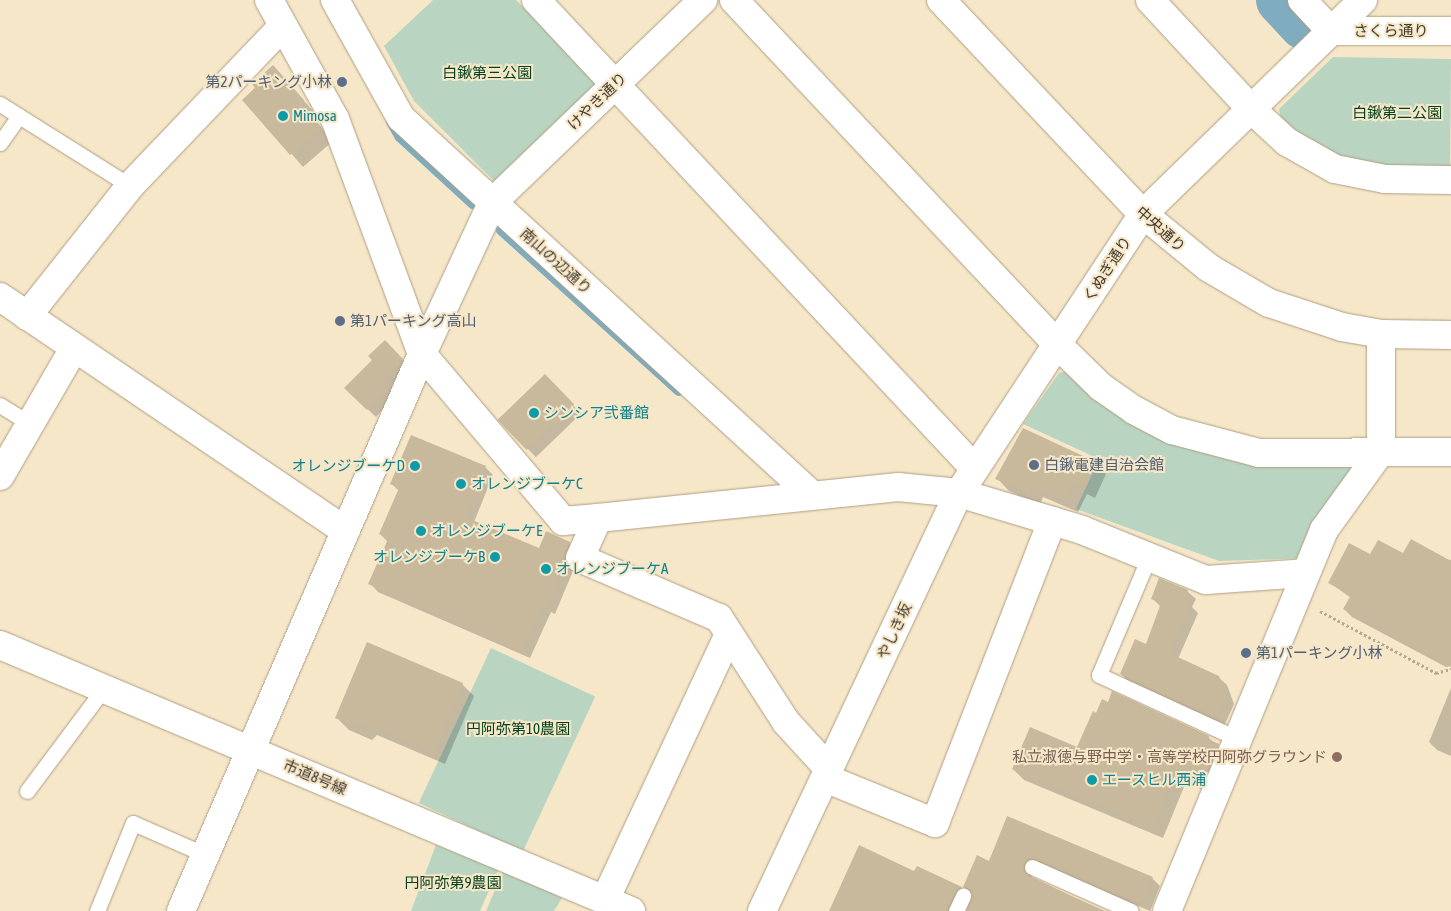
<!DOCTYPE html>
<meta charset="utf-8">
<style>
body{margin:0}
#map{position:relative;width:1451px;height:911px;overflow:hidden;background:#f7e7c9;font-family:"Asap Condensed","Noto Sans JP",sans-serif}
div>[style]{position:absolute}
.green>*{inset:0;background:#b9d5c1;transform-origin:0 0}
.shadow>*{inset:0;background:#0003;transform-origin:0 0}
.stream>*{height:9px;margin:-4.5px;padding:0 4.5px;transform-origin:4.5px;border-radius:4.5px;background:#7facbe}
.river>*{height:50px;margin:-25px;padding:0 25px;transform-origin:25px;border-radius:25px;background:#7facbe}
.building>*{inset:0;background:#c9b99c;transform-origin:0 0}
.path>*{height:3px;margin-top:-1.5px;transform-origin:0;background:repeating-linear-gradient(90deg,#b5a891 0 2.5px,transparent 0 5px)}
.roads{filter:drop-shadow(0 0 1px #ae9f83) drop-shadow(0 0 1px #ae9f83)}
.lane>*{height:15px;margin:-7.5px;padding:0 7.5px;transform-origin:7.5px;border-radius:7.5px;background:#fff}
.street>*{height:28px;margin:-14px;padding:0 14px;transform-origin:14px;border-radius:14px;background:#fff}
.dots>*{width:14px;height:14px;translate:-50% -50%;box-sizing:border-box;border:2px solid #f7e7c9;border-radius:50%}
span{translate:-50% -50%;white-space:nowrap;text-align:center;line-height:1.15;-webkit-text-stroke:4px #f7e7c9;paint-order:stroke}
.street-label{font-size:15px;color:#413b2f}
.park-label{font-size:15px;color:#00411f}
.service-label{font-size:15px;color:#4e5e75}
.right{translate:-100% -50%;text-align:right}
.left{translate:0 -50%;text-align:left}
.culture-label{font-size:15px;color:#0d838f}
.education-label{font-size:15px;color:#785e54}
</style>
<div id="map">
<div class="green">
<i style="clip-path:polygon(433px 0,516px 0,598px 82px,494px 181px,414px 101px,384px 46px)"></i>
<i style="clip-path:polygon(1333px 57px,1451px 59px,1450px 170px,1393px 168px,1339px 157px,1309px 142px,1281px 121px,1279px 109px)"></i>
<i style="clip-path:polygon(1072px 370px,1148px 429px,1347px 462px,1354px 478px,1309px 558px,1219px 561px,1076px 509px,1099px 459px,1023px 424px,1059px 373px)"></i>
<i style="left:491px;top:648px;width:115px;height:171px;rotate:25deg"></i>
<i style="clip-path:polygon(436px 845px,498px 870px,480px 911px,411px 911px)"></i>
<i style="clip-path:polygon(503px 871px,562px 898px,554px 911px,486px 911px)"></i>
</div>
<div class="shadow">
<i style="clip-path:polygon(273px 67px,315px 113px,311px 116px,333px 141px,303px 167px,244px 100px)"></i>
<i style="clip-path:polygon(385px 341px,410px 368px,392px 385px,395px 395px,376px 417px,345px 388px,373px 360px)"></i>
<i style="left:545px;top:376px;width:52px;height:63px;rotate:46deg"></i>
<i style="clip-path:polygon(1023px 430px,1094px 462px,1106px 474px,1095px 498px,1087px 494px,1078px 512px,1043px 497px,1040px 505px,1009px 491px,997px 478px)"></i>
<i style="clip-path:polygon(485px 467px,493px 475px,474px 522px,539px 550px,569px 543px,578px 551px,573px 571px,555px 614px,551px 612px,530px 658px,378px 592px,370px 583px,388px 542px,380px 534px,399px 491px,392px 484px)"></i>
<i style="clip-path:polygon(1404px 555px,1451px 560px,1451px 666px,1446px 667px,1352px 617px,1344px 609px,1351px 598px,1330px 583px,1371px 556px)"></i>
<i style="clip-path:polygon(1187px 591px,1196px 599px,1192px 607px,1198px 613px,1178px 659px,1218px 677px,1227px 685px,1234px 704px,1224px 726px,1129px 682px,1121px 674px,1147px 646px,1161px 607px,1152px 598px)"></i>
<i style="clip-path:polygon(462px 684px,474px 696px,445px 764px,377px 735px,372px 740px,349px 730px,337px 718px)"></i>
<i style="clip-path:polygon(1451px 688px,1451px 756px,1437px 750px,1429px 742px)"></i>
<i style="clip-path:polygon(1208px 737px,1229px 756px,1213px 795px,1186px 782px,1163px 838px,1024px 780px,1013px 769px,1078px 749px)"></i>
<i style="clip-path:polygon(1008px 817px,1152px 878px,1160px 886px,1150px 911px,1045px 866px,1035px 867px,1031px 878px,1105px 911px,968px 911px)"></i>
<i style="clip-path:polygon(917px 868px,961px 888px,969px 895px,958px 911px,832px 911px,915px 872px)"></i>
</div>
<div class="stream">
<i style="left:390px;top:121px;width:18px;rotate:61deg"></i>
<i style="left:399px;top:137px;width:99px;rotate:42.5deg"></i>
<i style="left:500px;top:230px;width:240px;rotate:42.1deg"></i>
</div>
<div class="river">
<i style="left:1281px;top:0;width:34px;rotate:47deg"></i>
</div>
<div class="building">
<i style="clip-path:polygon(273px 65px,304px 100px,300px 103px,322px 128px,290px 155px,242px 100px,255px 88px,252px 84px)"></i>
<i style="clip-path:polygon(385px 340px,403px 359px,385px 377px,388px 380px,385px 383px,387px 390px,367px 410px,344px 388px,372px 360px,368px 356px)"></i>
<i style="left:545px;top:374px;width:42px;height:66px;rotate:46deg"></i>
<i style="clip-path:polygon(1023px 428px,1094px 461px,1082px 487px,1074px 483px,1066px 501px,1031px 485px,1028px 493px,995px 479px)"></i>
<i style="clip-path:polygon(411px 435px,486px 466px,465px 517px,539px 548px,546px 531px,570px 542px,566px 563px,546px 607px,542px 605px,522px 651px,368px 584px,388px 539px,379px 534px,399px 488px,390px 484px)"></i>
<i style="clip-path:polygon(1411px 539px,1451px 561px,1451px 667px,1343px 609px,1351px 595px,1328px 583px,1349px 543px,1370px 554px,1378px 540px,1403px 553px)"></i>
<i style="clip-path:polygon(1159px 578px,1188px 590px,1184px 600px,1191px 604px,1169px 653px,1219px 676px,1226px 695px,1216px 719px,1120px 674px,1135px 639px,1146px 644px,1161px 603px,1151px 599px)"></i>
<i style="clip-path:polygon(367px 642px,463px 683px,433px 753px,364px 723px,360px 728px,335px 718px)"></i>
<i style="clip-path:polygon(1112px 691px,1209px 736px,1208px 739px,1219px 744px,1202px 785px,1175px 773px,1152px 828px,1012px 769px,1030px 727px,1077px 747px,1093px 711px,1096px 713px,1102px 699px,1108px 702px)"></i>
<i style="clip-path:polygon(1007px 816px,1153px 877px,1142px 904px,1032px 858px,1023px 864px,1028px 875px,1102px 911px,966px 911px,972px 895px,963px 887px,977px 855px,989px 861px)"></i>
<i style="clip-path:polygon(859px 845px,914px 871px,917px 866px,962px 887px,955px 892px,947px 911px,829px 911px)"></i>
</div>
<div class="path">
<i style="left:1320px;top:611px;width:132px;rotate:28.1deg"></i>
<i style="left:1436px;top:673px;width:16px;rotate:-15deg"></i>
</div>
<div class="roads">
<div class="lane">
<i style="left:0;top:104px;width:154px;rotate:32.2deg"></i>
<i style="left:0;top:143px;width:33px;rotate:-55deg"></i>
<i style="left:0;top:405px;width:36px;rotate:32deg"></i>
<i style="left:1149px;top:557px;width:128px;rotate:113deg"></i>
<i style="left:1099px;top:675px;width:153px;rotate:24.7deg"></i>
<i style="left:27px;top:791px;width:129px;rotate:-53.2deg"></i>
<i style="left:1032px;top:867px;width:108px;rotate:24deg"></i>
<i style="left:97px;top:911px;width:95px;rotate:-67.8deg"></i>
<i style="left:133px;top:823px;width:77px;rotate:23.6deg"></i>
<i style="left:956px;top:911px;width:17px;rotate:-65deg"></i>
</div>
<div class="street">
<i style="left:269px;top:0;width:136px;rotate:61deg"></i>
<i style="left:335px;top:119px;width:251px;rotate:69.7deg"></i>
<i style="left:422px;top:354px;width:219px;rotate:49.8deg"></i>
<i style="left:563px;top:521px;width:35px;rotate:-5deg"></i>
<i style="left:335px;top:0;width:135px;rotate:60.8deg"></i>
<i style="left:401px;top:118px;width:558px;rotate:42.53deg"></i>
<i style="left:536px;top:0;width:642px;rotate:46.89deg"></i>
<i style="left:734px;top:0;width:473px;rotate:46.8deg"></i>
<i style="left:1058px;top:345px;width:60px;rotate:44.3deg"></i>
<i style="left:1101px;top:387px;width:40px;rotate:34.9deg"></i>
<i style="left:1134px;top:410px;width:43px;rotate:27.8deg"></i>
<i style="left:1172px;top:430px;width:90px;rotate:14.8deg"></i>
<i style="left:1259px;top:453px;width:192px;rotate:-0.3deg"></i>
<i style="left:941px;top:0;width:294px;rotate:46.7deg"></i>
<i style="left:1143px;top:214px;width:85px;rotate:39.3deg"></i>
<i style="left:1209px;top:268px;width:69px;rotate:30.3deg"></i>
<i style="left:1269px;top:303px;width:77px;rotate:18.2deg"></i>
<i style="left:1342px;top:327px;width:40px;rotate:10deg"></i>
<i style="left:1381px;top:334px;width:70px;rotate:0.8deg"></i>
<i style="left:1150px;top:0;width:149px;rotate:47.2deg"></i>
<i style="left:1251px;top:109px;width:49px;rotate:42.5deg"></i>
<i style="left:1287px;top:142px;width:55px;rotate:29.4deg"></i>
<i style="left:1335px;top:169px;width:51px;rotate:11.3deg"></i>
<i style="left:1385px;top:179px;width:66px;rotate:0.9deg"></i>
<i style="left:1302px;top:0;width:42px;rotate:46.9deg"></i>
<i style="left:1331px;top:31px;width:120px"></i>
<i style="left:0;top:297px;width:417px;rotate:34.1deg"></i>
<i style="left:27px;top:316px;width:166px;rotate:-51.6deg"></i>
<i style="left:130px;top:186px;width:221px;rotate:-46.3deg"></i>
<i style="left:0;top:476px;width:146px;rotate:-59.9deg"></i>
<i style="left:0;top:645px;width:685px;rotate:22.86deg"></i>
<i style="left:829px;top:769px;width:64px;rotate:-132.5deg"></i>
<i style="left:786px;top:722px;width:124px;rotate:-122.8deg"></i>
<i style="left:719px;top:618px;width:151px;rotate:-156.7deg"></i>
<i style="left:580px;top:558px;width:44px;rotate:-65.8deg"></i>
<i style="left:598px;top:518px;width:302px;rotate:-5.9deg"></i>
<i style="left:898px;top:487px;width:61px;rotate:5.6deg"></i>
<i style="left:959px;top:493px;width:128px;rotate:16.7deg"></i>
<i style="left:1082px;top:530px;width:134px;rotate:22deg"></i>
<i style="left:1206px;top:580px;width:99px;rotate:-4deg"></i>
<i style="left:825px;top:778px;width:119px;rotate:22.2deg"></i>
<i style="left:935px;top:823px;width:324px;rotate:-68.8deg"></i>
<i style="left:605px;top:900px;width:293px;rotate:-65deg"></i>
<i style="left:181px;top:911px;width:607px;rotate:-66.6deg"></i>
<i style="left:422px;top:354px;width:166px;rotate:-65.1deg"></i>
<i style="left:492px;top:203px;width:293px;rotate:-43.9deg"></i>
<i style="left:762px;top:911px;width:462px;rotate:-64.8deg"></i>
<i style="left:959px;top:493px;width:334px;rotate:-56.6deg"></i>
<i style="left:1143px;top:214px;width:307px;rotate:-44.2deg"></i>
<i style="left:1167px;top:911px;width:412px;rotate:-67.6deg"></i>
<i style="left:1324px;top:530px;width:97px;rotate:-54.2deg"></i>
<i style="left:1381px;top:451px;width:117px;rotate:-90deg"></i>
</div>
</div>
<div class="dots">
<i style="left:342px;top:82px;background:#5c6f8a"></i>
<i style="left:283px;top:116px;background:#0f9aa8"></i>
<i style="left:340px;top:321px;background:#5c6f8a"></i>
<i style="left:534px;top:413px;background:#0f9aa8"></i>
<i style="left:1034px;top:465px;background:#5c6f8a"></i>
<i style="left:415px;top:466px;background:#0f9aa8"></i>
<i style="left:461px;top:484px;background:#0f9aa8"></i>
<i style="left:421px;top:531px;background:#0f9aa8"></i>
<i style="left:495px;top:557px;background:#0f9aa8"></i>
<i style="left:546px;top:569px;background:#0f9aa8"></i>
<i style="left:1246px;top:653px;background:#5c6f8a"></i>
<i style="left:1337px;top:757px;background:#8d6e63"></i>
<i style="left:1092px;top:780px;background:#0f9aa8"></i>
</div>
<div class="street-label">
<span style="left:1391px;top:31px">さくら通り</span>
<span style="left:597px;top:101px;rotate:-44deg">けやき通り</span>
<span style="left:1161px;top:229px;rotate:42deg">中央通り</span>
<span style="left:556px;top:261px;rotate:42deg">南山の辺通り</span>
<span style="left:1107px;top:269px;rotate:-57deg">くぬぎ通り</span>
<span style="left:894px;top:631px;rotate:-65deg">やしき坂</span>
<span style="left:315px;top:777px;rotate:23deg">市道8号線</span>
</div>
<div class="park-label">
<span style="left:487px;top:73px">白鍬第三公園</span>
<span style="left:1397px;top:113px">白鍬第二公園</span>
<span style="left:518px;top:729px">円阿弥第10農園</span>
<span style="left:453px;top:883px">円阿弥第9農園</span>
</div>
<div class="service-label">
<span class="right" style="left:332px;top:82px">第2パーキング小林</span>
<span class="left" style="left:350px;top:321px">第1パーキング高山</span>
<span class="left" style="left:1044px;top:465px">白鍬電建自治会館</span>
<span class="left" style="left:1256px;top:653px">第1パーキング小林</span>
</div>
<div class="culture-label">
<span class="left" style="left:293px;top:116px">Mimosa</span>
<span class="left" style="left:544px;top:413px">シンシア弐番館</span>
<span class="right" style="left:405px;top:466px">オレンジブーケD</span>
<span class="left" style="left:471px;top:484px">オレンジブーケC</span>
<span class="left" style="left:431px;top:531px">オレンジブーケE</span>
<span class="right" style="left:485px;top:557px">オレンジブーケB</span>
<span class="left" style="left:556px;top:569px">オレンジブーケA</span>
<span class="left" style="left:1102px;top:780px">エースヒル西浦</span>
</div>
<div class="education-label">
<span class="right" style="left:1327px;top:757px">私立淑徳与野中学・高等学校円阿弥グラウンド</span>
</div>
</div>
